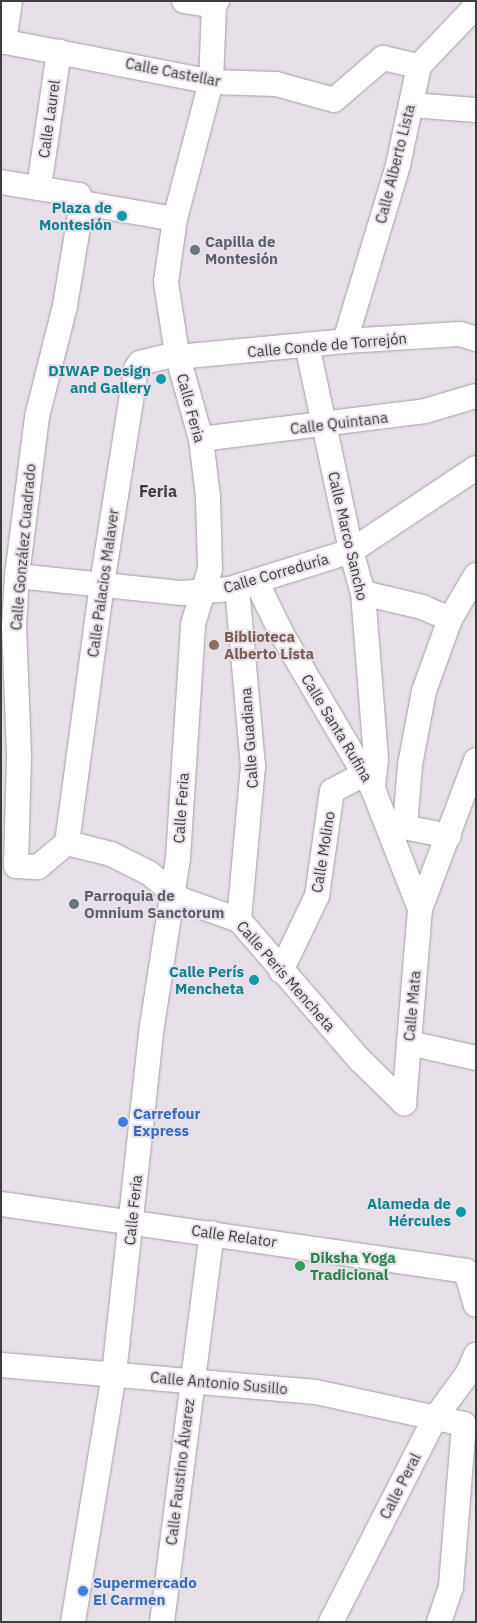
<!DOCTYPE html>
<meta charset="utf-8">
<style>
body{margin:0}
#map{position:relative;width:477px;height:1623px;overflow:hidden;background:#e7e0e8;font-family:"IBM Plex Sans",sans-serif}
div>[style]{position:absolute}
.roads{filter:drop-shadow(0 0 1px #a59ea6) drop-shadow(0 0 1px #a59ea6)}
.minor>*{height:24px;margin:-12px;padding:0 12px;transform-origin:12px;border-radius:12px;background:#fff}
.dots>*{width:14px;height:14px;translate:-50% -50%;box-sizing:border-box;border:2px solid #e7e0e8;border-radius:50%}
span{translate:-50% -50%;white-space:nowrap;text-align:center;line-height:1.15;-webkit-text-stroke:4px #e7e0e8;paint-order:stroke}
.street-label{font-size:15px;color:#3f3c3f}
.culture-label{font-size:15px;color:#0d838f;font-weight:700}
.right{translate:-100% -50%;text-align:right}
.worship-label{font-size:15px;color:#5b616d;font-weight:700}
.left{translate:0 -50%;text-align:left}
.education-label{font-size:15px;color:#785e54;font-weight:700}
.shop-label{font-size:15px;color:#366cbe;font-weight:700}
.leisure-label{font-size:15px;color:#27864d;font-weight:700}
.neighbourhood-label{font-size:16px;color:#3f3c3f;font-weight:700}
.frame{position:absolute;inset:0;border:2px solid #3f3c3f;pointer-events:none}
</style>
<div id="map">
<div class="roads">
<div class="minor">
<i style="left:184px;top:1px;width:30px;rotate:9deg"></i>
<i style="left:1px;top:41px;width:214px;rotate:11deg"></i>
<i style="left:211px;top:82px;width:65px;rotate:1.8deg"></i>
<i style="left:276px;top:84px;width:60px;rotate:15.4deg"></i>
<i style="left:334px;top:100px;width:65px;rotate:-40.6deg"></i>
<i style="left:383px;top:58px;width:37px;rotate:13deg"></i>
<i style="left:4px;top:42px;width:41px;rotate:-81.7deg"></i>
<i style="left:411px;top:105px;width:65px;rotate:4.4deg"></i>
<i style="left:1px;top:182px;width:79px;rotate:9.5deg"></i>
<i style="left:79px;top:195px;width:9px;rotate:69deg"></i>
<i style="left:39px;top:187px;width:137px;rotate:-81.6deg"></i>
<i style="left:82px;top:203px;width:104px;rotate:99.4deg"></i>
<i style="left:65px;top:306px;width:114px;rotate:104.2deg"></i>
<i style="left:37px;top:417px;width:160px;rotate:97.2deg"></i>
<i style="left:17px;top:576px;width:49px;rotate:93.5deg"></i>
<i style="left:14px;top:625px;width:132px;rotate:87.8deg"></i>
<i style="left:19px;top:757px;width:109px;rotate:91.6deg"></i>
<i style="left:16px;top:866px;width:22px;rotate:3deg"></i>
<i style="left:38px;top:867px;width:38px;rotate:-40deg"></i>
<i style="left:67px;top:843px;width:45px;rotate:14deg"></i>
<i style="left:111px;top:854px;width:42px;rotate:26.6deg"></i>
<i style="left:149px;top:873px;width:43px;rotate:39.3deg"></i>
<i style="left:182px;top:900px;width:60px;rotate:19.3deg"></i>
<i style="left:239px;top:920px;width:185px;rotate:49.2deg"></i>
<i style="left:360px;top:1060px;width:62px;rotate:44.3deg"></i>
<i style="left:82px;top:203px;width:94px;rotate:9.8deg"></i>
<i style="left:345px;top:341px;width:184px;rotate:-73.2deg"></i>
<i style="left:398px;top:165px;width:101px;rotate:-78deg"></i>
<i style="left:419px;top:66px;width:83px;rotate:-46.5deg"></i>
<i style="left:307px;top:345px;width:211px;rotate:77.9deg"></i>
<i style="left:351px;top:551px;width:44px;rotate:74.1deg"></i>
<i style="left:363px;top:593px;width:167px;rotate:85.5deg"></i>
<i style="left:376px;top:759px;width:30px;rotate:96deg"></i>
<i style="left:177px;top:357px;width:169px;rotate:-5.4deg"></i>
<i style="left:345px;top:341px;width:115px;rotate:-3.5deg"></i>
<i style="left:460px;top:334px;width:17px;rotate:17deg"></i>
<i style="left:201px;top:439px;width:226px;rotate:-7.1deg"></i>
<i style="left:425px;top:411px;width:53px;rotate:-16.4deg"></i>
<i style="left:17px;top:576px;width:166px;rotate:5.9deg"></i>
<i style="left:182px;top:593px;width:48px;rotate:-4.8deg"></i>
<i style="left:230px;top:589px;width:127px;rotate:-17.4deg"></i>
<i style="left:351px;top:551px;width:150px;rotate:-33.6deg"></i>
<i style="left:256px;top:581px;width:61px;rotate:63.9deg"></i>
<i style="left:283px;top:636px;width:178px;rotate:59.5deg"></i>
<i style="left:373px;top:789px;width:129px;rotate:68.6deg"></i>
<i style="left:420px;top:909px;width:195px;rotate:94.7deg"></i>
<i style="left:237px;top:587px;width:180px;rotate:84.9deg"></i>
<i style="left:253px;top:766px;width:155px;rotate:95.2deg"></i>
<i style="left:363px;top:593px;width:61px;rotate:13.3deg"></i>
<i style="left:422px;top:607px;width:30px;rotate:23deg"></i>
<i style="left:389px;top:824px;width:61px;rotate:11.3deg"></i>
<i style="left:405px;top:826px;width:61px;rotate:-85.3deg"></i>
<i style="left:410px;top:765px;width:75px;rotate:-79.3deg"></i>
<i style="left:424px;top:691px;width:77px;rotate:-70.1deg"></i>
<i style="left:450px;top:619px;width:51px;rotate:-59.4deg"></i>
<i style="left:67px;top:843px;width:261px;rotate:-82.3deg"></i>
<i style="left:102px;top:584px;width:218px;rotate:-81deg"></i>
<i style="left:136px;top:369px;width:7px;rotate:-56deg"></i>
<i style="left:140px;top:363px;width:38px;rotate:-14deg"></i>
<i style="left:420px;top:909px;width:159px;rotate:-69.4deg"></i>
<i style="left:281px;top:971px;width:83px;rotate:-64.4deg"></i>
<i style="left:317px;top:896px;width:106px;rotate:-81.9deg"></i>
<i style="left:332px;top:791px;width:36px;rotate:-28deg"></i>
<i style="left:409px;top:1043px;width:69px;rotate:12.6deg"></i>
<i style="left:1px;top:1204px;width:470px;rotate:8.2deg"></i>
<i style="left:466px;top:1271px;width:35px;rotate:74deg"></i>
<i style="left:1px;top:1365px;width:316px;rotate:4.9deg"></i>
<i style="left:316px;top:1392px;width:151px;rotate:12.2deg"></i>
<i style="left:464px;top:1424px;width:164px;rotate:94.6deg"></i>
<i style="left:451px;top:1587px;width:37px;rotate:109deg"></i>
<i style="left:73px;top:1622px;width:251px;rotate:-80.6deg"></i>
<i style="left:114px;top:1374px;width:350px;rotate:-83.8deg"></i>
<i style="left:152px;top:1026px;width:170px;rotate:-81.2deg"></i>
<i style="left:178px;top:858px;width:234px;rotate:-86.3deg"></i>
<i style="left:193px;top:624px;width:58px;rotate:-72.8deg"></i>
<i style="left:210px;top:569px;width:72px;rotate:-91.6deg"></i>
<i style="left:208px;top:497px;width:58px;rotate:-96.9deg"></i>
<i style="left:201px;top:439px;width:88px;rotate:-105.8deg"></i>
<i style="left:177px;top:354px;width:73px;rotate:-98.7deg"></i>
<i style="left:166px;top:282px;width:64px;rotate:-81.9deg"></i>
<i style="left:175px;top:219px;width:142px;rotate:-75.3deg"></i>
<i style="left:211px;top:82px;width:76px;rotate:-87.7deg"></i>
<i style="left:214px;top:6px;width:6px;rotate:-59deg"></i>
<i style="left:162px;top:1622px;width:392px;rotate:-82.7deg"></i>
<i style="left:331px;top:1622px;width:229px;rotate:-63deg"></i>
<i style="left:435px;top:1418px;width:56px;rotate:-53.7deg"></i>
<i style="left:468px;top:1373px;width:20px;rotate:-66deg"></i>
</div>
</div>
<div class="dots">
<i style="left:122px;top:216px;background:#0f9aa8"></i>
<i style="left:195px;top:250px;background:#6b7280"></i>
<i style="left:161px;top:379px;background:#0f9aa8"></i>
<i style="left:214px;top:645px;background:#8d6e63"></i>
<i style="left:74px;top:904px;background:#6b7280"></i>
<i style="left:254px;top:980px;background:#0f9aa8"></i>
<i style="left:123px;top:1122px;background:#3f7fe0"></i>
<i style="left:461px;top:1212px;background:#0f9aa8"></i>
<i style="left:300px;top:1266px;background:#2e9e5b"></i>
<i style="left:83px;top:1591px;background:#3f7fe0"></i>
</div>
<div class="street-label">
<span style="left:173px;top:72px;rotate:11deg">Calle Castellar</span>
<span style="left:49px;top:119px;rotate:-82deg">Calle Laurel</span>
<span style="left:395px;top:164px;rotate:-76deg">Calle Alberto Lista</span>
<span style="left:327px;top:345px;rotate:-5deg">Calle Conde de Torrejón</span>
<span style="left:191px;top:408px;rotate:75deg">Calle Feria</span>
<span style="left:339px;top:423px;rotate:-7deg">Calle Quintana</span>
<span style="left:348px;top:536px;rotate:77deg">Calle Marco Sancho</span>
<span style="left:23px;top:547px;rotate:-85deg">Calle González Cuadrado</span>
<span style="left:276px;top:573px;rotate:-16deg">Calle Correduría</span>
<span style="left:103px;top:583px;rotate:-82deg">Calle Palacios Malaver</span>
<span style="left:337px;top:728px;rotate:59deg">Calle Santa Rufina</span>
<span style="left:249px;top:738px;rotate:-94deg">Calle Guadiana</span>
<span style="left:181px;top:808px;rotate:-86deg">Calle Feria</span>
<span style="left:323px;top:852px;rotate:-81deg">Calle Molino</span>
<span style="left:286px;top:976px;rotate:49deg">Calle Peris Mencheta</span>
<span style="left:412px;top:1006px;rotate:-85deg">Calle Mata</span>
<span style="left:133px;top:1210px;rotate:-84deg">Calle Feria</span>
<span style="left:234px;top:1236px;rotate:8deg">Calle Relator</span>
<span style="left:219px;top:1383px;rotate:5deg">Calle Antonio Susillo</span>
<span style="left:180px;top:1472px;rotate:-83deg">Calle Faustino Álvarez</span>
<span style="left:400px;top:1486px;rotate:-63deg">Calle Peral</span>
</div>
<div class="culture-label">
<span class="right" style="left:112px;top:216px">Plaza de<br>Montesión</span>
<span class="right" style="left:151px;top:379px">DIWAP Design<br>and Gallery</span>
<span class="right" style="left:244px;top:980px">Calle Perís<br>Mencheta</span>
<span class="right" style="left:451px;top:1212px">Alameda de<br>Hércules</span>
</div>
<div class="worship-label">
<span class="left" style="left:205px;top:250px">Capilla de<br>Montesión</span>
<span class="left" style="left:84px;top:904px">Parroquia de<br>Omnium Sanctorum</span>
</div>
<div class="education-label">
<span class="left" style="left:224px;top:645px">Biblioteca<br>Alberto Lista</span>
</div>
<div class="shop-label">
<span class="left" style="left:133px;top:1122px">Carrefour<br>Express</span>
<span class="left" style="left:93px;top:1591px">Supermercado<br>El Carmen</span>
</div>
<div class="leisure-label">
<span class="left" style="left:310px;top:1266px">Diksha Yoga<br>Tradicional</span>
</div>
<div class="neighbourhood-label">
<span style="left:158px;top:491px">Feria</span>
</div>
<div class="frame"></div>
</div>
